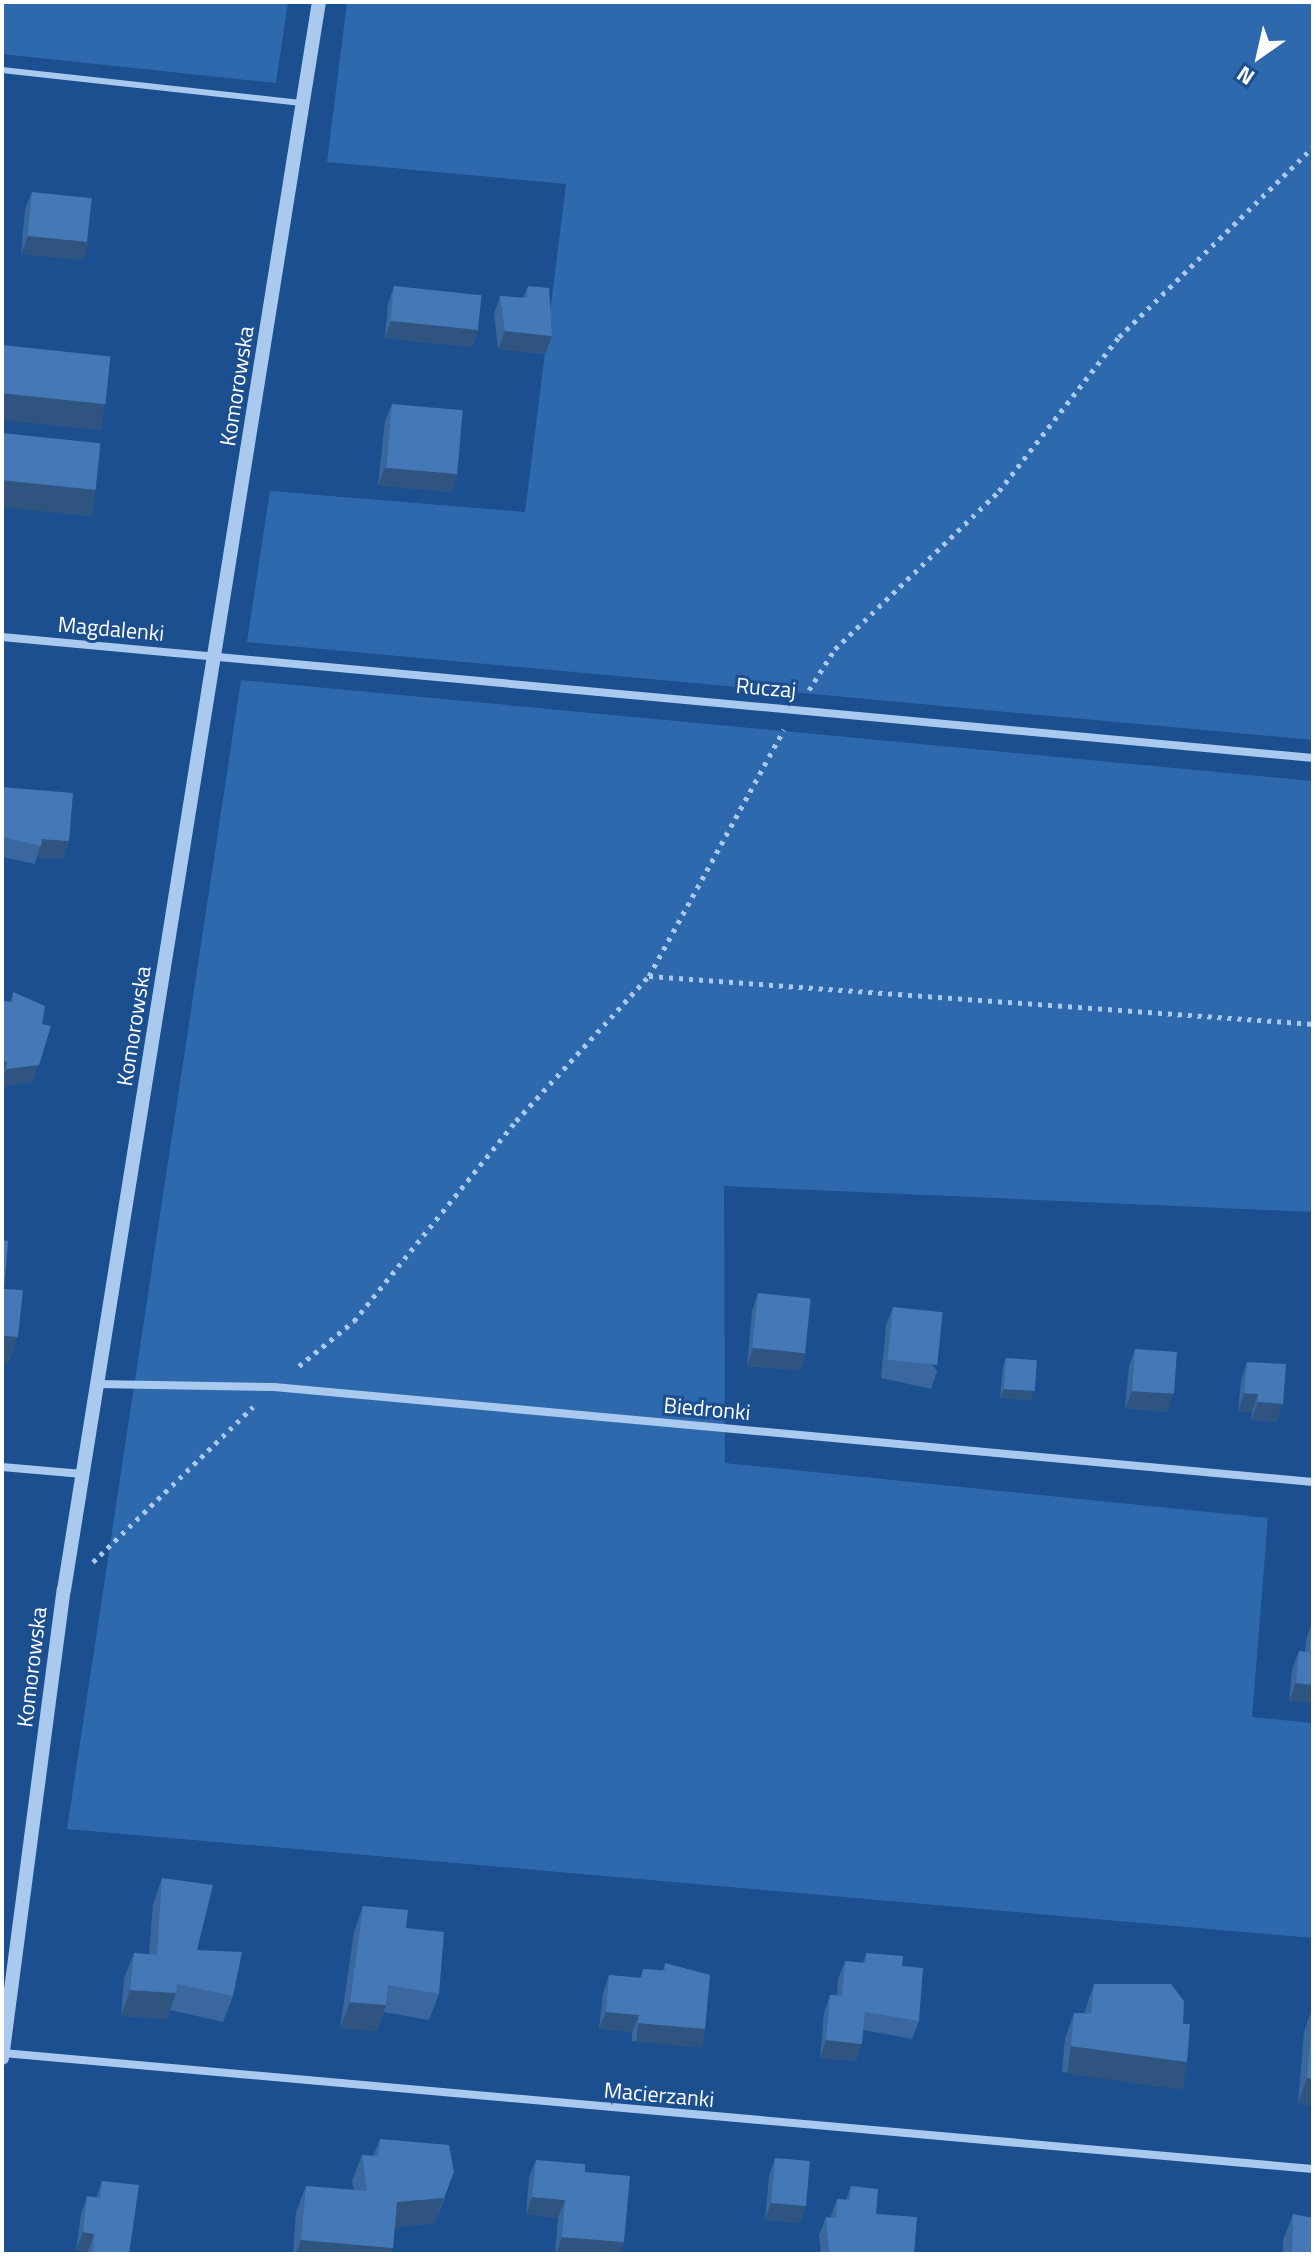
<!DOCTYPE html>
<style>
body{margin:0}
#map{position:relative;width:1315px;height:2256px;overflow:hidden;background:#1b4f8f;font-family:"Titillium Web",sans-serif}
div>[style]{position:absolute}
.green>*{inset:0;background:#2e69ad}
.path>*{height:5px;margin-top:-2.5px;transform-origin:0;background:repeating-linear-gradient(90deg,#a9c9ee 0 4px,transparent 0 10px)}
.service>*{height:6px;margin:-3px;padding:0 3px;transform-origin:3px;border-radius:3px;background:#a9c9ee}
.minor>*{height:8px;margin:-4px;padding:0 4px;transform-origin:4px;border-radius:4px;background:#a9c9ee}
.tertiary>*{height:14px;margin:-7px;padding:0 7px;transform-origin:7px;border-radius:7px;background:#a9c9ee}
.wall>*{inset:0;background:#3a679d}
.shaded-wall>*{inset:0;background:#305480;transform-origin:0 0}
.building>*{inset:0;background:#4478b7;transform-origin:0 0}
span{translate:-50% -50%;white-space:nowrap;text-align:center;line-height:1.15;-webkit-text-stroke:6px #1b4f8f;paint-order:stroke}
.street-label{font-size:22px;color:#fff}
.frame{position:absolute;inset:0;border:4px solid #fff;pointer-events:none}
.north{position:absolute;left:1219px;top:16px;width:80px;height:80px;-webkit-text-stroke:6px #1b4f8f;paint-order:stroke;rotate:214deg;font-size:22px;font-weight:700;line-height:32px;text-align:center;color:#fff}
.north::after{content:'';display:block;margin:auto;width:28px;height:36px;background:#fff;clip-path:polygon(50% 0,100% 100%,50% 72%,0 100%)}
</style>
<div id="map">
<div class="green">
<i style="clip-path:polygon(2px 2px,288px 2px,276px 83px,2px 54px)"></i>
<i style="clip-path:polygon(347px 2px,1313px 2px,1313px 740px,247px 642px,270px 491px,525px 512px,566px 184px,327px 162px)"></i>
<i style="clip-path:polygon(241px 680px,1313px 781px,1313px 1212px,724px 1186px,725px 1463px,1268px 1518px,1252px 1717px,1313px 1723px,1313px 1938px,67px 1829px)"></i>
</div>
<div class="path">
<i style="left:809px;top:690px;width:49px;rotate:-57.6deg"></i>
<i style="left:835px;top:649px;width:228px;rotate:-43.9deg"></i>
<i style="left:999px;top:491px;width:195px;rotate:-52.1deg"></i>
<i style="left:1119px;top:337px;width:272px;rotate:-44.4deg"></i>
<i style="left:649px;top:976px;width:281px;rotate:-61.3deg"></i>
<i style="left:299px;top:1366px;width:71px;rotate:-39.3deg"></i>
<i style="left:354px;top:1321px;width:257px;rotate:-51deg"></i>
<i style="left:516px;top:1121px;width:197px;rotate:-47.5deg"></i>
<i style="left:649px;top:976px;width:666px;rotate:4.13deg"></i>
<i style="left:93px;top:1562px;width:223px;rotate:-44.1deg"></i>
</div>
<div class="service">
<i style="left:2px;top:70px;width:301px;rotate:6.3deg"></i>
</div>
<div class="minor">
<i style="left:2px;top:637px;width:1317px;rotate:5.27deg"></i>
<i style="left:97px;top:1384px;width:177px;rotate:1deg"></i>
<i style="left:274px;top:1387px;width:1043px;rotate:5.22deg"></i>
<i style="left:2px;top:1467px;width:81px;rotate:4.9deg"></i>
<i style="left:3px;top:2053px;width:1315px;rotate:5.06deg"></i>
</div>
<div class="tertiary">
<i style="left:2px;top:2058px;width:472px;rotate:-82.5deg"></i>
<i style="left:64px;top:1590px;width:1608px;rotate:-80.88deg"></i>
</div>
<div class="wall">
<i style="clip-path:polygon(32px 192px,83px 260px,21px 254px,25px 209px)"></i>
<i style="clip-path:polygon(394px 286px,479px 329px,472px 347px,385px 338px,388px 304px)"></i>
<i style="clip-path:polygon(528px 286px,545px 354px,498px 349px,494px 314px,500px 296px,523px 298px)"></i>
<i style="clip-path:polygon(392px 404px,457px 474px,451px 492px,378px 485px,385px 421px)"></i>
<i style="clip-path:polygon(2px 787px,69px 841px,63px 859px,37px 857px,35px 864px,2px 857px)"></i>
<i style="clip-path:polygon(13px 992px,32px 1082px,2px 1087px,2px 1001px,10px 1002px)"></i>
<i style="clip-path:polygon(758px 1293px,806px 1353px,800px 1370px,747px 1366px,752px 1311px)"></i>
<i style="clip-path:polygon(893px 1307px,937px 1371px,931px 1389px,881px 1378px,886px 1325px)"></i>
<i style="clip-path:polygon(1135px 1349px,1167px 1412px,1125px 1408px,1129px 1366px)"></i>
<i style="clip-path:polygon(1006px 1358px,1031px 1400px,1000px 1398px,1003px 1367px)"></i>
<i style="clip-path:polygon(1247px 1362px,1276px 1422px,1251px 1420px,1252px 1412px,1238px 1411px,1241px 1380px)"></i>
<i style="clip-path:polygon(1312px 1623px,1313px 1703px,1289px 1701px,1292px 1669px,1299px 1651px,1305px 1652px,1306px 1640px)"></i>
<i style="clip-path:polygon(162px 1878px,197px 1950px,233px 1996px,223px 2022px,170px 2010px,167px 2019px,121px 2016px,124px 1978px,134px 1953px,149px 1954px,153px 1904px)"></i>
<i style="clip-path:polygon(363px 1906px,406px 1928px,439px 1994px,429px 2020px,384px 2012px,377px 2031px,340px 2028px,354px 1932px)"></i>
<i style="clip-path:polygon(866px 1953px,902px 1966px,919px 2021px,912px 2039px,863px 2030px,856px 2061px,820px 2058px,824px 2013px,830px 1995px,837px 1995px,838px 1979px,845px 1961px,863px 1963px)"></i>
<i style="clip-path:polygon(665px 1963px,699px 2047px,632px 2041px,632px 2032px,599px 2029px,603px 1993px,609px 1975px,640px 1978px,643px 1969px,663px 1970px)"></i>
<i style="clip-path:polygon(1094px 1984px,1183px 2024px,1177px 2088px,1062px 2072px,1065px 2038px,1074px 2013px,1084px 2013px)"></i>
<i style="clip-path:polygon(1313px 2006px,1313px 2105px,1298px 2104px,1304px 2032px)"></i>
<i style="clip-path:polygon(380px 2139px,445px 2198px,434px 2223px,394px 2227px,393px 2248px,390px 2254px,293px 2254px,296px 2212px,306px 2186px,354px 2190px,352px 2181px,362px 2155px,373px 2156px)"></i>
<i style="clip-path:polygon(775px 2158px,806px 2206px,800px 2223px,765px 2220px,769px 2176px)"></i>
<i style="clip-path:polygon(536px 2160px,585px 2172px,624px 2242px,619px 2254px,555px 2254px,558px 2218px,526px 2214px,529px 2177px)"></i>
<i style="clip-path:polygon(102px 2181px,129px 2254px,88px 2254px,88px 2252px,76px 2250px,81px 2214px,87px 2196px,96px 2198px)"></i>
<i style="clip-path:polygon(851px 2186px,876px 2214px,914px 2254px,821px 2254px,819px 2235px,826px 2217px,830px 2218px,837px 2199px,846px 2200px)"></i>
<i style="clip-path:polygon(1293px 2214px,1313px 2254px,1283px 2254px,1283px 2240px)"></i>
</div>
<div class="shaded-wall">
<i style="clip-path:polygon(28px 236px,89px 242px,83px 260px,21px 254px)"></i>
<i style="clip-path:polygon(391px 321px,479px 329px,472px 347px,385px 338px)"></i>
<i style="clip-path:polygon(505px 331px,552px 336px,545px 354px,498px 349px)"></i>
<i style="left:2px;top:393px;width:103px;height:27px;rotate:6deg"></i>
<i style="clip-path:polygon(385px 468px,457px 474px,451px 492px,378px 485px)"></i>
<i style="left:2px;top:480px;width:94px;height:27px;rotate:6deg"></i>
<i style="clip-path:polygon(42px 839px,69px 841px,63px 859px,37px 857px)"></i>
<i style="clip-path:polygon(2px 1061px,7px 1062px,2px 1075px)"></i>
<i style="clip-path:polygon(39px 1065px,32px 1082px,2px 1087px,2px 1081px,6px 1069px)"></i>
<i style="clip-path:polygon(2px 1336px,18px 1337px,9px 1363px,2px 1362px)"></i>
<i style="clip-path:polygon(753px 1348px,806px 1353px,800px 1370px,747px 1366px)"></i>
<i style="clip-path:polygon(1004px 1389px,1034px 1391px,1031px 1400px,1000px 1398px)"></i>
<i style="clip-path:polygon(1132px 1391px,1173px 1394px,1167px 1412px,1125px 1408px)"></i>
<i style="clip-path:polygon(1244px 1393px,1258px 1394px,1252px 1412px,1238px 1411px)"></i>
<i style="clip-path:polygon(1258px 1402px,1283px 1404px,1276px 1422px,1251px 1420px)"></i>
<i style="clip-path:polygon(1296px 1683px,1313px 1685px,1313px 1703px,1289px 1701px)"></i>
<i style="clip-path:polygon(130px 1990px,176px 1993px,167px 2019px,121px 2016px)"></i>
<i style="clip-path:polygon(350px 2002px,386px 2005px,377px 2031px,340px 2028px)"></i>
<i style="clip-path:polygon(606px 2012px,639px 2015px,632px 2032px,599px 2029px)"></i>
<i style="left:638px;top:2023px;width:67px;height:19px;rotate:5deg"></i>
<i style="clip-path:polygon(826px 2040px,862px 2044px,856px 2061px,820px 2058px)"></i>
<i style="left:1071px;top:2046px;width:117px;height:28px;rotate:8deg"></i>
<i style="clip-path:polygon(1307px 2078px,1313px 2079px,1313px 2105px,1298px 2104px)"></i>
<i style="clip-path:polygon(454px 2172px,434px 2223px,387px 2228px,397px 2202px)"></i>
<i style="clip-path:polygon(532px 2197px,565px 2200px,558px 2218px,526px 2214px)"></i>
<i style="clip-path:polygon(771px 2203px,806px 2206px,800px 2223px,765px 2220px)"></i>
<i style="clip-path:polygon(83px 2232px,94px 2234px,88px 2252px,76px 2250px)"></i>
<i style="clip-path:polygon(562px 2237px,624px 2242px,619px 2254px,556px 2254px)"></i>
<i style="clip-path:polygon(301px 2240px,393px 2248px,390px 2254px,296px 2254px)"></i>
</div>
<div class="building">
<i style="left:32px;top:192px;width:60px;height:44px;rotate:6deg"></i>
<i style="left:394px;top:286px;width:88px;height:35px;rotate:6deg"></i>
<i style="clip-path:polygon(528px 286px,549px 288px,552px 336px,505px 331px,500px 296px,527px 298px)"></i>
<i style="left:2px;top:345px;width:109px;height:48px;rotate:6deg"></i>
<i style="left:392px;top:404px;width:71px;height:64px;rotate:5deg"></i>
<i style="left:2px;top:433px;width:99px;height:47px;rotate:6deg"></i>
<i style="clip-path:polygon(2px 787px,73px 793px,69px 841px,42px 839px,41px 846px,2px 837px)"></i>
<i style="clip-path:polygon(13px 992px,45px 1006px,42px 1024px,51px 1026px,39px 1065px,6px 1069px,7px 1062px,2px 1061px,2px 1001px,13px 1002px)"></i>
<i style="clip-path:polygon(2px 1240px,8px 1241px,4px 1289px,23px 1290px,18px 1337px,2px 1336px)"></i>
<i style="left:758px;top:1293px;width:53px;height:55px;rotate:6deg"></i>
<i style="left:893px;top:1307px;width:50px;height:53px;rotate:6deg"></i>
<i style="left:1135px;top:1349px;width:42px;height:42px;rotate:4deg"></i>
<i style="left:1006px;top:1358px;width:31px;height:31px;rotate:4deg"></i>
<i style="clip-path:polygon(1247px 1362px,1286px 1364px,1283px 1404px,1258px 1402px,1258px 1394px,1244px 1393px)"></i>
<i style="clip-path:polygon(1312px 1623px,1313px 1685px,1296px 1683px,1299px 1651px,1309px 1652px)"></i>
<i style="clip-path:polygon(162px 1878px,213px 1885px,197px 1950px,242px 1952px,233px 1996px,177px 1984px,176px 1993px,130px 1990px,134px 1953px,157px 1955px)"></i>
<i style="clip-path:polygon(363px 1906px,408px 1910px,406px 1928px,444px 1932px,439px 1994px,388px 1985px,386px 2005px,350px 2002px)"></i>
<i style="clip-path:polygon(866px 1953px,903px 1956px,902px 1966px,923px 1968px,919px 2021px,865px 2012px,862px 2044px,826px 2040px,830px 1995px,842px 1996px,845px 1961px,866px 1963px)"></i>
<i style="clip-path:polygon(665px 1963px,710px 1975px,705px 2029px,638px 2023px,639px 2015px,606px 2012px,609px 1975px,642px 1978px,643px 1969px,665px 1971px)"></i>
<i style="clip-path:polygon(1094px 1984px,1171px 1984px,1184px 2001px,1183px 2024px,1190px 2024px,1187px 2062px,1071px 2046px,1074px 2013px,1091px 2014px)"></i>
<i style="clip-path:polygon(1313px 2007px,1313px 2079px,1307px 2078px)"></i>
<i style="clip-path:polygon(380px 2139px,449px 2145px,454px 2172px,444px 2198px,397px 2202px,393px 2248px,301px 2240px,306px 2186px,367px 2191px,362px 2155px,378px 2156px)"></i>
<i style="left:775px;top:2158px;width:35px;height:45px;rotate:5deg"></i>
<i style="clip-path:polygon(536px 2160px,585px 2164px,585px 2172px,630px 2176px,624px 2242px,562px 2237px,565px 2200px,532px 2197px)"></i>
<i style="clip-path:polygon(102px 2181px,139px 2185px,129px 2254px,93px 2254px,94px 2234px,83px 2232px,87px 2196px,100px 2198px)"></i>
<i style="clip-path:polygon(851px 2186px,878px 2189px,876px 2214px,917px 2217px,914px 2254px,829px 2254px,826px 2217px,836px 2218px,837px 2199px,850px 2200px)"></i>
<i style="clip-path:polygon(1293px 2214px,1313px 2218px,1313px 2254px,1292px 2254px)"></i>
</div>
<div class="street-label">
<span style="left:237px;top:386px;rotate:-81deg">Komorowska</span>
<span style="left:111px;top:629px;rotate:5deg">Magdalenki</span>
<span style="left:766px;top:688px;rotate:5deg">Ruczaj</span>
<span style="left:134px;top:1026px;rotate:-81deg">Komorowska</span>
<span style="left:707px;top:1409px;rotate:5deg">Biedronki</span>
<span style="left:32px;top:1667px;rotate:-83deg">Komorowska</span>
<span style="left:659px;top:2095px;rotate:5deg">Macierzanki</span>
</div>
<div class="frame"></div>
<div class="north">N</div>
</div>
